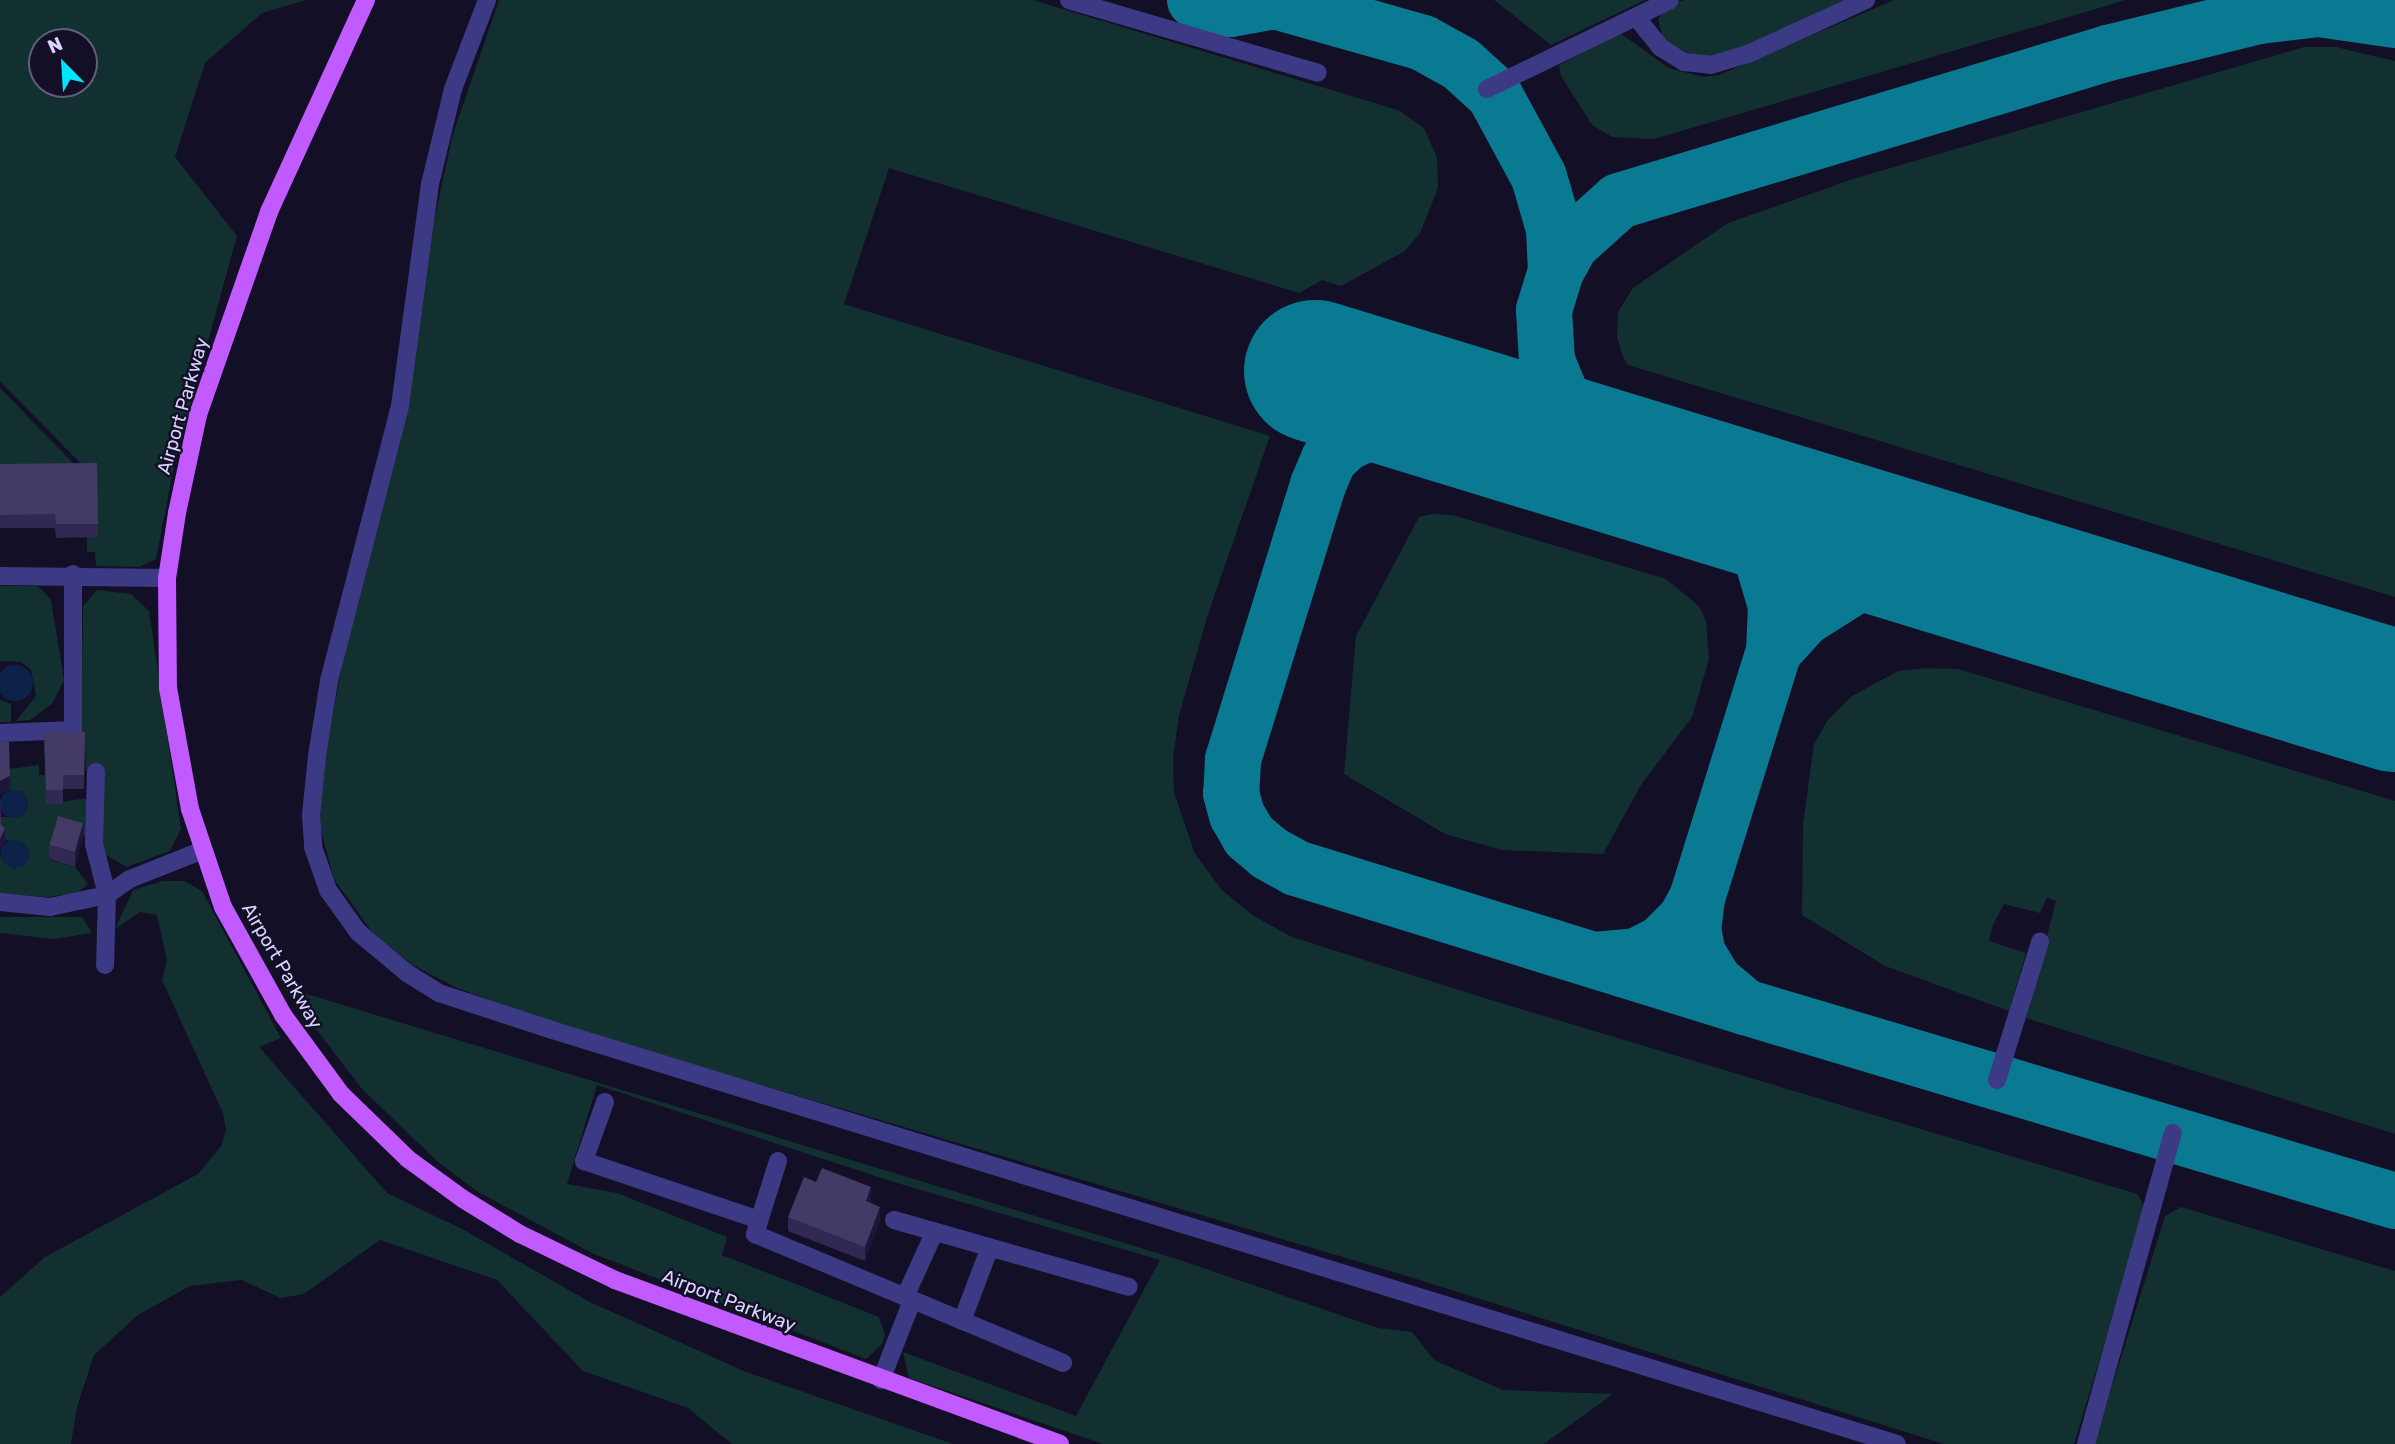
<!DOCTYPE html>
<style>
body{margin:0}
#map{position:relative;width:2395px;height:1444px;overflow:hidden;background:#130f26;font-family:Rubik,sans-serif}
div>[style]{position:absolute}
.green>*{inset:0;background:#12302f}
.water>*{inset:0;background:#0c2248}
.round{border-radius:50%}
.taxiway>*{height:56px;margin:-28px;padding:0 28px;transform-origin:28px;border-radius:28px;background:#0a7a92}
.runway>*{height:142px;margin:-71px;padding:0 71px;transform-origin:71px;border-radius:71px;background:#0a7a92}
.minor>*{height:18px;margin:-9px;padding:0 9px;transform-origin:9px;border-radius:9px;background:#3d3a85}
.major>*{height:18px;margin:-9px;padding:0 9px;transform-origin:9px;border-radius:9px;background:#c25bff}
.wall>*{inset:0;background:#312854}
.shaded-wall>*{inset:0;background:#1d163a}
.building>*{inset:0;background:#433a66;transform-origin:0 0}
span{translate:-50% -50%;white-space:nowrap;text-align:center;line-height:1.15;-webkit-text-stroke:5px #130f26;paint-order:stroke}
.street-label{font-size:19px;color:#d9d4ff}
.north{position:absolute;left:28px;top:28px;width:70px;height:70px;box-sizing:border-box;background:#130f26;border:2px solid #625e7d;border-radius:50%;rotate:336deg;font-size:19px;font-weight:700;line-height:28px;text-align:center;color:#d9d4ff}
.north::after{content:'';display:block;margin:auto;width:24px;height:32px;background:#00e5ff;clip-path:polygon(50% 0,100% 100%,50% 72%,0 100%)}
</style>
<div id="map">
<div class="green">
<i style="clip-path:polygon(evenodd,0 0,306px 0,262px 13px,205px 63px,175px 157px,237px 236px,175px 461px,156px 559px,139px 567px,96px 566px,95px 552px,87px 552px,85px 468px,0 381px,0 0,42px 42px,84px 42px,84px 84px,42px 84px,42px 42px)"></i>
<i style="clip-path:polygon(499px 0,1033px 0,1398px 110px,1424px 128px,1437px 158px,1438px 188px,1420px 233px,1405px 251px,1341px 286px,1322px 280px,1299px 293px,889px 168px,844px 304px,1270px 436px,1208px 614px,1179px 715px,1173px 759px,1174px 792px,1195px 854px,1221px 889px,1252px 915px,1292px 937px,1481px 997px,2137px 1194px,2143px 1204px,2142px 1221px,2074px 1444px,1944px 1444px,1397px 1273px,552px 1023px,457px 988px,411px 964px,373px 933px,334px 879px,319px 823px,321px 780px,350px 622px,406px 415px,434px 222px,452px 137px)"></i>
<i style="clip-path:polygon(1494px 0,1645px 0,1551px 45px)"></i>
<i style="clip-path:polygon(1684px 0,1850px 0,1744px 46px,1711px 56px,1690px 54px,1663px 39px,1658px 19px,1669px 5px)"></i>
<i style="clip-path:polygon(1894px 0,2126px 0,1654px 139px,1612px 137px,1592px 125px,1561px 76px,1559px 65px,1620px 33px,1669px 68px,1703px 77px,1719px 75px)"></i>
<i style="clip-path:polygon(2304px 47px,2336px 47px,2395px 61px,2395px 597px,1628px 365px,1624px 359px,1617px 338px,1618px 312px,1633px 288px,1728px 223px,1853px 179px)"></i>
<i style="clip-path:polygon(0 388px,77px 467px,0 468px)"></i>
<i style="clip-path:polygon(1432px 514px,1453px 515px,1666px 579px,1699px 606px,1706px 621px,1709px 659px,1692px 717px,1641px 785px,1603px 854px,1502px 850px,1445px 834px,1344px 774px,1356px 636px,1419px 517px)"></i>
<i style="clip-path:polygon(0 586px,38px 586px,51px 600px,64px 680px,52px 704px,30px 720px,16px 721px,36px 696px,31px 670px,21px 662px,0 661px)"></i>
<i style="clip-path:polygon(97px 590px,131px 594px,149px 611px,181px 829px,170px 851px,127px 867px,106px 855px,101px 838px,101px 766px,93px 764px,86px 772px,85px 746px,81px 746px,83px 606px)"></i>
<i style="clip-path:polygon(1926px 668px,1958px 669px,2395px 801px,2395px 1134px,2026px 1018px,2056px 901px,2047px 897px,2040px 913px,2004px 904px,1993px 925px,1989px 941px,2026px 953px,2009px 1011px,1885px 966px,1802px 915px,1803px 824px,1814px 744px,1827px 721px,1852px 696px,1898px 671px)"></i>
<i style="clip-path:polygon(0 700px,11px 704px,11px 722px,0 722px)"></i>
<i style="clip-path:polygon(39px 765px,39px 775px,46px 775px,47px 804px,88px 798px,87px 837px,58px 830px,50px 860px,75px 867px,88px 884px,78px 893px,47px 897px,0 894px,0 855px,4px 863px,15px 869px,11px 841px,1px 839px,1px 817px,19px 817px,23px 792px,10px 790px,9px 769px)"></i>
<i style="clip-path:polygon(163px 881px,184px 881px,202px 891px,281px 1038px,259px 1047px,387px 1193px,464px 1230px,590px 1302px,746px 1372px,953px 1444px,732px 1444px,688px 1408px,583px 1371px,497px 1280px,380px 1240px,304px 1294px,281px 1298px,241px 1280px,190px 1286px,138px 1315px,94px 1355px,77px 1407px,71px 1444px,0 1444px,0 1297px,45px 1257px,198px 1174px,221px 1146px,226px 1130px,223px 1113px,162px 980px,167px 961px,157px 915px,140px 912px,115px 929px,133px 890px)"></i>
<i style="clip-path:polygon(0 917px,82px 917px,92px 933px,54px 939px,0 933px)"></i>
<i style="clip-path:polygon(284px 987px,1180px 1260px,1378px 1328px,1412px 1332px,1434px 1360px,1503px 1390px,1613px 1394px,1544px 1444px,1103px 1444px,909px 1378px,903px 1352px,1076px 1416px,1160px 1260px,897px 1183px,597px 1085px,567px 1184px,617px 1193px,727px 1237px,722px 1255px,879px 1317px,885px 1335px,882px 1344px,866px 1359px,594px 1254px,478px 1192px,438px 1162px,362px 1089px)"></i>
<i style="clip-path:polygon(2181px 1207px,2395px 1271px,2395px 1444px,2094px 1444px,2165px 1216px)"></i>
</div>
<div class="water">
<i class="round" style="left:-3px;top:665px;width:36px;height:36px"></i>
<i class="round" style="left:0;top:790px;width:28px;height:28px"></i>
<i class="round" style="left:1px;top:840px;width:28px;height:28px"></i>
</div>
<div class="taxiway">
<i style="left:1195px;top:0;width:37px;rotate:14deg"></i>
<i style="left:1231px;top:9px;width:45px;rotate:-10.3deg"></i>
<i style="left:1275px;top:1px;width:154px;rotate:15.8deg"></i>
<i style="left:1423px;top:43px;width:43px;rotate:28.9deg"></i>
<i style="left:1461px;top:64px;width:45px;rotate:42.3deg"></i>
<i style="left:1494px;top:94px;width:94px;rotate:61.5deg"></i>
<i style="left:1539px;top:177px;width:54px;rotate:73.9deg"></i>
<i style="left:1554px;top:229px;width:42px;rotate:87.3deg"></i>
<i style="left:1441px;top:409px;width:52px;rotate:164.4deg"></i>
<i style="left:1391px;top:423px;width:49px;rotate:156deg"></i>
<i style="left:1346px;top:443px;width:23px;rotate:137deg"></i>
<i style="left:1329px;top:459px;width:28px;rotate:113deg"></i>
<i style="left:1318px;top:485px;width:288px;rotate:107.2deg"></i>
<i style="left:1233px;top:760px;width:33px;rotate:93deg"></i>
<i style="left:1231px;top:793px;width:23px;rotate:75deg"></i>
<i style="left:1237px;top:815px;width:24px;rotate:60deg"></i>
<i style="left:1249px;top:836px;width:26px;rotate:40deg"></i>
<i style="left:1269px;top:853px;width:31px;rotate:29deg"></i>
<i style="left:1296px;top:868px;width:470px;rotate:17.2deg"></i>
<i style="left:1745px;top:1007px;width:678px;rotate:16.62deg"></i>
<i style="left:1610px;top:464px;width:67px;rotate:-128.9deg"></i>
<i style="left:1568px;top:412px;width:55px;rotate:-112.4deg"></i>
<i style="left:1547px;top:361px;width:51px;rotate:-93.4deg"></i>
<i style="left:1544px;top:310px;width:41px;rotate:-72.9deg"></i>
<i style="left:1556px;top:271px;width:31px;rotate:-61deg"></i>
<i style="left:1571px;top:244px;width:64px;rotate:-41.9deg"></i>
<i style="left:1619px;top:201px;width:511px;rotate:-16.84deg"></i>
<i style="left:2108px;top:53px;width:155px;rotate:-13.8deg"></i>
<i style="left:2259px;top:16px;width:60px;rotate:-6.7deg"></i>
<i style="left:2319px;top:9px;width:77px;rotate:8.2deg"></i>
<i style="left:1684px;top:486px;width:60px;rotate:33.4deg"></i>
<i style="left:1734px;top:519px;width:45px;rotate:53.1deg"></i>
<i style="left:1761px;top:555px;width:53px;rotate:73.6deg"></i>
<i style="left:1776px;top:606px;width:45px;rotate:92.5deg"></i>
<i style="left:1774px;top:651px;width:45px;rotate:-47.7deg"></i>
<i style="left:1804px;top:618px;width:64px;rotate:-32.2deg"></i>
<i style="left:1858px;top:584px;width:62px;rotate:-13.1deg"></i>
<i style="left:1918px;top:570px;width:51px;rotate:2.2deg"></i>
<i style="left:1697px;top:898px;width:259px;rotate:-72.7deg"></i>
<i style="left:1595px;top:960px;width:42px;rotate:-5.4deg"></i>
<i style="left:1637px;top:956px;width:28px;rotate:-27deg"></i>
<i style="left:1662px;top:943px;width:33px;rotate:-45deg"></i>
<i style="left:1685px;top:920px;width:25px;rotate:-61deg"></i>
<i style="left:1697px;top:898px;width:31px;rotate:97deg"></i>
<i style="left:1693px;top:929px;width:25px;rotate:79deg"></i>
<i style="left:1698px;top:954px;width:33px;rotate:59deg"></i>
<i style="left:1715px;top:982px;width:39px;rotate:40deg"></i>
</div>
<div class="runway">
<i style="left:1315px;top:371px;width:1129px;rotate:16.99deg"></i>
</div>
<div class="minor">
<i style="left:487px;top:0;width:95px;rotate:110.9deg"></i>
<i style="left:453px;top:89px;width:98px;rotate:103.6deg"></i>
<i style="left:430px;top:184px;width:224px;rotate:97.7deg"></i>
<i style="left:400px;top:406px;width:284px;rotate:104.5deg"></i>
<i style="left:329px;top:681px;width:76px;rotate:99.1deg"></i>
<i style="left:317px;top:756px;width:59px;rotate:95.8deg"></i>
<i style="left:311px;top:815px;width:32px;rotate:86deg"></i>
<i style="left:313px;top:847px;width:46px;rotate:70.8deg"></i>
<i style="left:328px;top:890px;width:52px;rotate:54.5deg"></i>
<i style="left:358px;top:932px;width:64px;rotate:39.9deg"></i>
<i style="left:407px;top:973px;width:38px;rotate:32deg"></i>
<i style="left:439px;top:993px;width:119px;rotate:18.1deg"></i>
<i style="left:552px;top:1030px;width:1407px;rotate:17.11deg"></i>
<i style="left:1069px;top:0;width:259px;rotate:16.3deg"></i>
<i style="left:1636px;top:17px;width:38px;rotate:51deg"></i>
<i style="left:1660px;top:47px;width:28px;rotate:32deg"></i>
<i style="left:1684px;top:62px;width:27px;rotate:6deg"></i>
<i style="left:1711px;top:65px;width:39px;rotate:-17deg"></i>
<i style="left:1748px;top:54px;width:130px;rotate:-24.6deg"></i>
<i style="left:1487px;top:89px;width:203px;rotate:-25.9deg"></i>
<i style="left:0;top:576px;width:167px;rotate:0.7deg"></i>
<i style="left:0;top:733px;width:73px;rotate:-2.4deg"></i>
<i style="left:73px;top:730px;width:156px;rotate:-90deg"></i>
<i style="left:96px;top:772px;width:72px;rotate:91.6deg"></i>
<i style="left:94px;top:844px;width:53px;rotate:75.7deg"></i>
<i style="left:107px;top:895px;width:70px;rotate:91.6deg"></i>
<i style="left:0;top:902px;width:50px;rotate:5.7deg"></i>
<i style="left:50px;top:907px;width:58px;rotate:-11.9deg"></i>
<i style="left:107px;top:895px;width:28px;rotate:-35deg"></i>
<i style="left:130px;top:879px;width:79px;rotate:-21.7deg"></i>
<i style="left:1997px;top:1080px;width:145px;rotate:-72.7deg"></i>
<i style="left:605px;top:1102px;width:63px;rotate:109.6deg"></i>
<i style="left:584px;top:1161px;width:185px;rotate:18.6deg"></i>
<i style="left:778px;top:1161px;width:77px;rotate:107.5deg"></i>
<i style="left:755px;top:1234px;width:334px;rotate:22.7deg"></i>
<i style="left:894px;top:1220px;width:244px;rotate:15.9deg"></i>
<i style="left:905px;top:1297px;width:72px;rotate:-65.6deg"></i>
<i style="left:962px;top:1321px;width:79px;rotate:-69.3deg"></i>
<i style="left:881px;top:1380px;width:85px;rotate:-68.6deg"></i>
<i style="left:2086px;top:1444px;width:323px;rotate:-74.4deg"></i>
</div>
<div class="major">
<i style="left:366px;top:0;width:233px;rotate:114.6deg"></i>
<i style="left:269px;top:212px;width:215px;rotate:109.3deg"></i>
<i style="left:198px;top:415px;width:100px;rotate:102.1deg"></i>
<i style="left:177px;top:513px;width:66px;rotate:98.7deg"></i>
<i style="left:167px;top:578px;width:110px;rotate:89.5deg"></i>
<i style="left:168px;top:688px;width:123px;rotate:79.7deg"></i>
<i style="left:190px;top:809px;width:103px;rotate:71.4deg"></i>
<i style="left:223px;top:907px;width:124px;rotate:60.9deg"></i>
<i style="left:283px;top:1015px;width:98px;rotate:53.7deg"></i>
<i style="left:341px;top:1094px;width:93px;rotate:44.1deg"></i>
<i style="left:408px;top:1159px;width:68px;rotate:36deg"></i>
<i style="left:463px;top:1199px;width:67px;rotate:31.6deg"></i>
<i style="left:520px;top:1234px;width:106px;rotate:25.8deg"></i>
<i style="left:615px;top:1280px;width:474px;rotate:20.2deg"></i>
</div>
<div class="wall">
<i style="clip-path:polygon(97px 463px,98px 537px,56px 538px,55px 528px,0 528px,0 464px)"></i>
<i style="clip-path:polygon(44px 732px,85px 732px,84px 789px,63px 789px,63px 804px,46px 804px)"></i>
<i style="clip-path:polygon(83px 837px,75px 867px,49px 859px,49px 845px)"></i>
<i style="clip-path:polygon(871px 1200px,870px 1203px,880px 1221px,865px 1261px,788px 1231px,788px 1217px)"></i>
</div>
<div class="shaded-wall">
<i style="clip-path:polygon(10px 776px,10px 790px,0 795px,0 781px)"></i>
<i style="clip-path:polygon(83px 823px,83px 837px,75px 867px,75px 853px)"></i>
<i style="clip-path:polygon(5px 828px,5px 842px,0 853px,0 839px)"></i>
<i style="clip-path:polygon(871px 1187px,871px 1200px,866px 1215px,866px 1201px)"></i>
<i style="clip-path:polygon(880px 1207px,880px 1221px,865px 1261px,865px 1247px)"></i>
</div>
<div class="building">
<i style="clip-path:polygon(97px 463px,98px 524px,56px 524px,55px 514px,0 515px,0 464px)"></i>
<i style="clip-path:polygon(44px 732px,85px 732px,84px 775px,63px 775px,63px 790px,46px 790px)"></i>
<i style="clip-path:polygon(0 742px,9px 742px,10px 776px,0 781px)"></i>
<i style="clip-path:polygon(0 796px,1px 825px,5px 828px,0 839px)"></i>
<i style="left:58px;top:816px;width:26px;height:30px;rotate:16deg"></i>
<i style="clip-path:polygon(822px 1168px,871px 1187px,866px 1201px,880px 1207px,865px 1247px,788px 1217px,804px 1177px,816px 1182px)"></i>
</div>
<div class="street-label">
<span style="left:183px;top:406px;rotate:-74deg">Airport Parkway</span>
<span style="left:282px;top:966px;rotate:60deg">Airport Parkway</span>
<span style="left:729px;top:1301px;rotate:21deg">Airport Parkway</span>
</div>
<div class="north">N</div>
</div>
